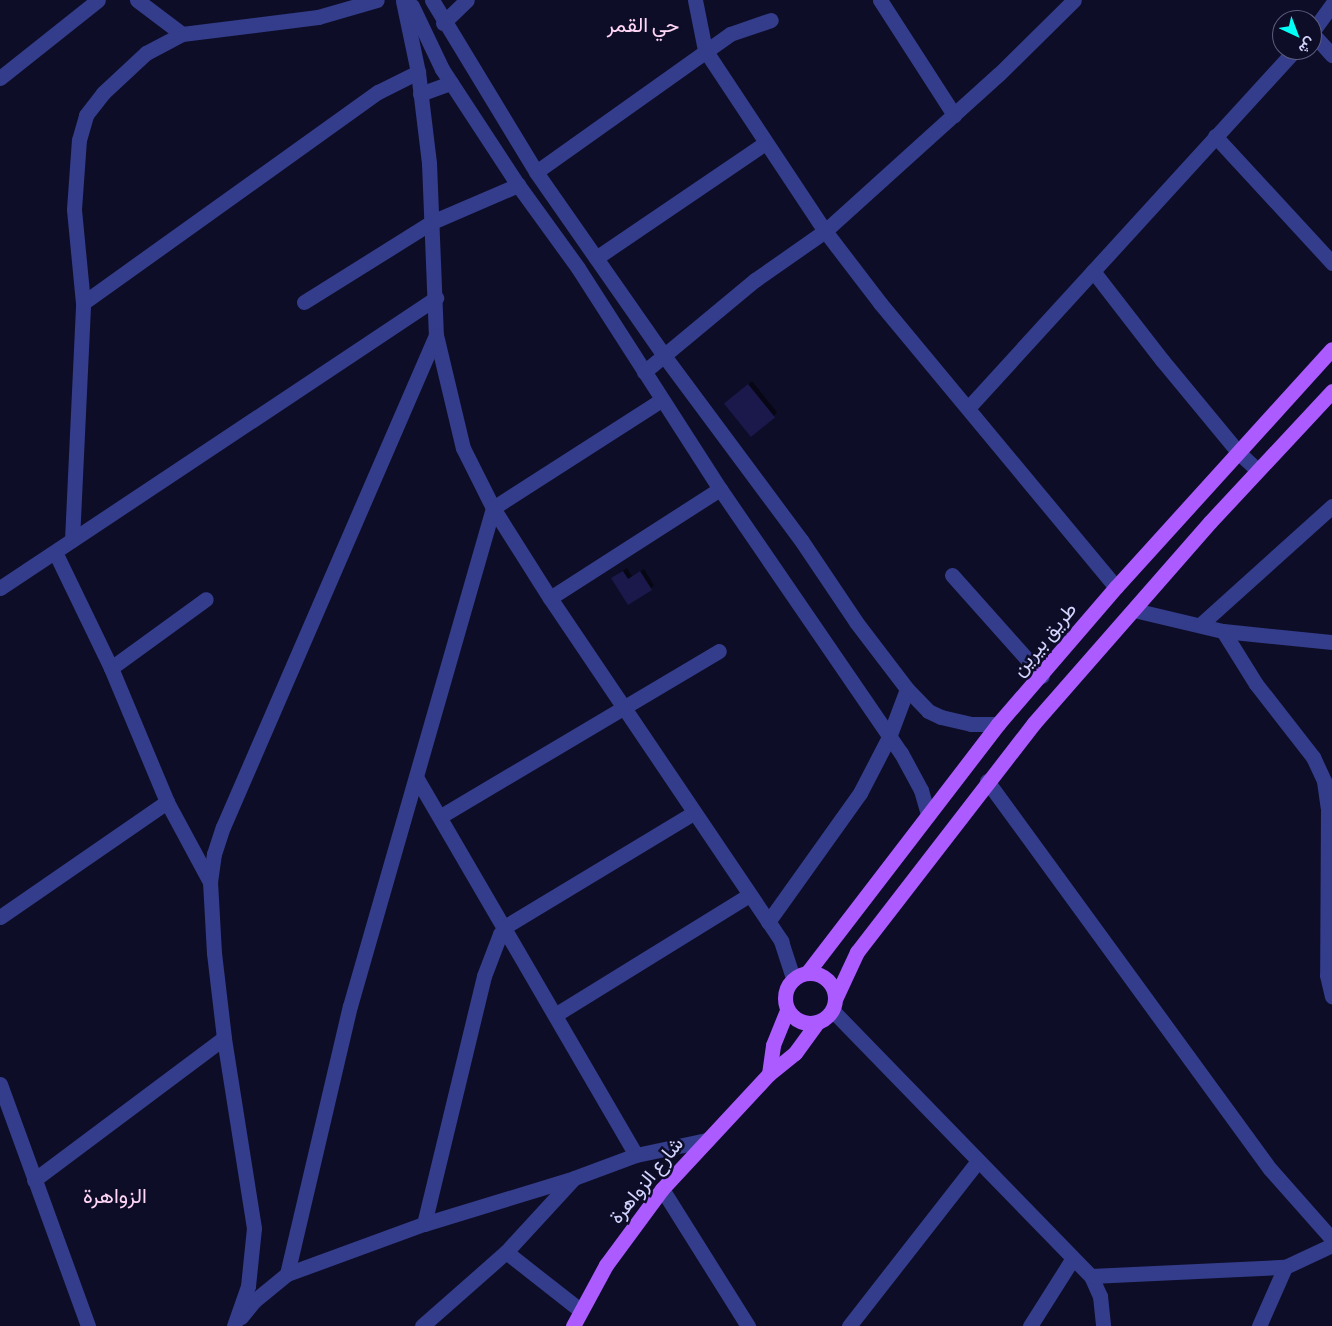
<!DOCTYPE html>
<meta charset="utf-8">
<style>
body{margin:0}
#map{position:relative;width:1332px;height:1326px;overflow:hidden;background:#0e0d28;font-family:"Alegreya Sans",Vazirmatn,sans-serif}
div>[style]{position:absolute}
.shadow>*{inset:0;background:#0007}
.building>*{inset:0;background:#1b184b;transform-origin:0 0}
.minor>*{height:15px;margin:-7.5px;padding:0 7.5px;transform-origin:7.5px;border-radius:7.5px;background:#343d8b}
.major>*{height:15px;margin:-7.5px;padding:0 7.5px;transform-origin:7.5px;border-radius:7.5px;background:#ab5bff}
.major>.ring{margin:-7.5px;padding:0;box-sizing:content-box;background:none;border:15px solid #ab5bff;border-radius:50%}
span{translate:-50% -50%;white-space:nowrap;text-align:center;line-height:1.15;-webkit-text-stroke:5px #0e0d28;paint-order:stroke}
.street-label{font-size:20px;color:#d4d5ff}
.neighbourhood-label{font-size:21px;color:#ffd6f6}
.north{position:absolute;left:1272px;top:10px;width:50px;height:50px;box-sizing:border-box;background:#0e0d28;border:1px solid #5d5d7e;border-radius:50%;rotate:137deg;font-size:14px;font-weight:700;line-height:20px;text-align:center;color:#d4d5ff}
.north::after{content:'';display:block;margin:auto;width:18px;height:22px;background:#00fff5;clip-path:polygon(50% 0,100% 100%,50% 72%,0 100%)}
</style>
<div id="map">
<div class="shadow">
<i style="clip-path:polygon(752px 381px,777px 412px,774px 416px,729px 400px)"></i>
<i style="clip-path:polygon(627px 568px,632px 576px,644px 569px,654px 585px,651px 589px,617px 575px)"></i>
</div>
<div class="building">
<i style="left:748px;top:384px;width:43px;height:31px;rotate:51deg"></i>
<i style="clip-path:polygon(623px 571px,628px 579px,640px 571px,652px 590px,628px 605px,611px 578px)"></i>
</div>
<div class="minor">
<i style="left:137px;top:0;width:56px;rotate:37.1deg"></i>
<i style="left:182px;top:34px;width:137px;rotate:-7.1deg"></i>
<i style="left:318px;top:17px;width:61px;rotate:-16.1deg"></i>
<i style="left:432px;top:0;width:201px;rotate:58.8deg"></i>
<i style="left:536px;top:172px;width:226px;rotate:55.1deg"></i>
<i style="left:665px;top:357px;width:228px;rotate:53.4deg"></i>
<i style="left:801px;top:540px;width:99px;rotate:56.1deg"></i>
<i style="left:856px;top:622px;width:84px;rotate:52.7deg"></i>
<i style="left:907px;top:689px;width:30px;rotate:46deg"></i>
<i style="left:928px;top:711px;width:14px;rotate:25deg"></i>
<i style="left:941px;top:717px;width:31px;rotate:13deg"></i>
<i style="left:971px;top:724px;width:27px"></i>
<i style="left:695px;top:0;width:51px;rotate:78.7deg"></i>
<i style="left:705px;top:50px;width:217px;rotate:56.5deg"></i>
<i style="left:825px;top:231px;width:91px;rotate:52.6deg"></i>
<i style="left:880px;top:303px;width:369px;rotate:50.3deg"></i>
<i style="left:880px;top:0;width:137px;rotate:57.2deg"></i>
<i style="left:403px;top:1px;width:73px;rotate:78.1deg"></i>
<i style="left:418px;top:72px;width:92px;rotate:83.1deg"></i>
<i style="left:429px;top:163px;width:172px;rotate:87.7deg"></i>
<i style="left:436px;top:335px;width:116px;rotate:76.6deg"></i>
<i style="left:463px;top:448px;width:67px;rotate:63.4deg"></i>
<i style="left:493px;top:508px;width:107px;rotate:57.7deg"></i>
<i style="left:550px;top:598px;width:414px;rotate:56deg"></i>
<i style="left:781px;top:941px;width:40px;rotate:72deg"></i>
<i style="left:412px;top:6px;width:70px;rotate:64.5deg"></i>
<i style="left:442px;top:69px;width:139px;rotate:56.8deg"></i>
<i style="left:518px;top:185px;width:102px;rotate:54.1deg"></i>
<i style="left:578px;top:268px;width:263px;rotate:57.3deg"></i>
<i style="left:720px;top:489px;width:320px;rotate:55.6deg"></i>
<i style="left:901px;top:753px;width:42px;rotate:61.6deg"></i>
<i style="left:921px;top:790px;width:26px;rotate:74deg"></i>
<i style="left:443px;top:23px;width:33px;rotate:-44deg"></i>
<i style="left:1312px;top:32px;width:34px;rotate:-54deg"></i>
<i style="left:1312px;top:33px;width:30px;rotate:48deg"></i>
<i style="left:0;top:78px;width:125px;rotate:-38.5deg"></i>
<i style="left:420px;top:94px;width:33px;rotate:-20deg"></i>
<i style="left:1215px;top:136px;width:173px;rotate:47.3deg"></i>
<i style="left:536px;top:172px;width:238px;rotate:-35.4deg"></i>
<i style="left:730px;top:34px;width:43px;rotate:-18.9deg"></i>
<i style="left:596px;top:258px;width:203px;rotate:-34.2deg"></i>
<i style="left:1093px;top:271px;width:113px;rotate:52.2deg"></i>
<i style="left:1162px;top:360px;width:119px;rotate:50.4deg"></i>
<i style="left:1238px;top:452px;width:26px;rotate:43deg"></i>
<i style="left:304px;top:302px;width:151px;rotate:-32deg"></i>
<i style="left:432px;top:222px;width:94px;rotate:-23.3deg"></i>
<i style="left:83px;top:303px;width:363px;rotate:-35.6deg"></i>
<i style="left:378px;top:92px;width:45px;rotate:-26.6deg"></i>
<i style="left:644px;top:372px;width:144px;rotate:-39.7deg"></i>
<i style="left:755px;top:280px;width:85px;rotate:-35deg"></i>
<i style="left:825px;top:231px;width:234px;rotate:-42.1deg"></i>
<i style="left:999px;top:74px;width:105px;rotate:-44.6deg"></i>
<i style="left:968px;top:408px;width:485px;rotate:-47.6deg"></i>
<i style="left:72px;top:540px;width:237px;rotate:-87.3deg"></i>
<i style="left:83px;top:303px;width:94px;rotate:-95.5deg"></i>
<i style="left:74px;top:209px;width:69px;rotate:-85.9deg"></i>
<i style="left:79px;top:140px;width:26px;rotate:-74deg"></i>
<i style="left:86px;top:115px;width:28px;rotate:-52deg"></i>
<i style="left:103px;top:93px;width:59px;rotate:-42.9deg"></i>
<i style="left:146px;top:53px;width:41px;rotate:-27.8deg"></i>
<i style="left:55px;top:552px;width:129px;rotate:64.2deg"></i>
<i style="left:111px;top:668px;width:145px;rotate:67.3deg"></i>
<i style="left:167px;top:802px;width:91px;rotate:61.7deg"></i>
<i style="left:952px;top:575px;width:135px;rotate:48.3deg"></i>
<i style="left:0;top:588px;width:524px;rotate:-33.63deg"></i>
<i style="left:550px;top:598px;width:202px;rotate:-32.7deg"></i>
<i style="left:1134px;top:610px;width:91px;rotate:13.3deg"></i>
<i style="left:1223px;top:631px;width:110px;rotate:5.8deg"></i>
<i style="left:1200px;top:625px;width:178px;rotate:-42deg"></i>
<i style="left:1223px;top:631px;width:62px;rotate:58.1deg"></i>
<i style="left:1256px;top:684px;width:93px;rotate:52deg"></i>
<i style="left:1313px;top:757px;width:26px;rotate:65deg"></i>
<i style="left:1324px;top:781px;width:27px;rotate:82deg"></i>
<i style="left:1328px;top:808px;width:167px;rotate:90.3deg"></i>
<i style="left:1327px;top:975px;width:22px;rotate:77deg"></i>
<i style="left:111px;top:668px;width:117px;rotate:-36deg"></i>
<i style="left:416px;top:777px;width:437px;rotate:59.8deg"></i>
<i style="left:987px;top:781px;width:480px;rotate:53.9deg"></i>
<i style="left:1270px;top:1169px;width:94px;rotate:48.5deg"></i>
<i style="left:441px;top:816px;width:323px;rotate:-30.7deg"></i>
<i style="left:0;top:917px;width:203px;rotate:-34.6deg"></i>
<i style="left:768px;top:922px;width:158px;rotate:-54.5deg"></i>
<i style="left:860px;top:793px;width:63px;rotate:-62.6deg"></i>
<i style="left:889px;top:737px;width:51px;rotate:-69.4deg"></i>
<i style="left:833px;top:1011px;width:370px;rotate:45.8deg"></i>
<i style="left:1091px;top:1276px;width:22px;rotate:66deg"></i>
<i style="left:1100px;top:1296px;width:30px;rotate:84deg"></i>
<i style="left:555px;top:1015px;width:228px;rotate:-31.7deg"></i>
<i style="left:0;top:1084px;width:258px;rotate:70deg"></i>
<i style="left:34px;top:1180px;width:237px;rotate:-36.8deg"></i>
<i style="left:662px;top:1189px;width:162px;rotate:57.9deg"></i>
<i style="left:424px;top:1224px;width:255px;rotate:-76.4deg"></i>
<i style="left:484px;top:976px;width:45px;rotate:-69.1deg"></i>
<i style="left:500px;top:934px;width:10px;rotate:-53deg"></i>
<i style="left:506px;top:926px;width:218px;rotate:-31.1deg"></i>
<i style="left:506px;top:1252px;width:94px;rotate:38.1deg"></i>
<i style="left:287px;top:1274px;width:275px;rotate:-76.8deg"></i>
<i style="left:350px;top:1006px;width:518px;rotate:-73.98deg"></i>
<i style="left:493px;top:508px;width:200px;rotate:-32.7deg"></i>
<i style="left:1091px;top:1276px;width:194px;rotate:-2.7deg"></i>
<i style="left:1285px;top:1267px;width:52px;rotate:-25.1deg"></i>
<i style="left:241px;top:1317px;width:21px;rotate:-51deg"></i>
<i style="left:254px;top:1301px;width:43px;rotate:-39.3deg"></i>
<i style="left:287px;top:1274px;width:146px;rotate:-20.1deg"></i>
<i style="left:424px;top:1224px;width:157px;rotate:-17deg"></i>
<i style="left:574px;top:1178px;width:66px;rotate:-20.4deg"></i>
<i style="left:636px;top:1155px;width:73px;rotate:-11.9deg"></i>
<i style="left:234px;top:1326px;width:42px;rotate:-70.7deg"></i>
<i style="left:248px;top:1286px;width:58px;rotate:-84.1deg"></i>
<i style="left:254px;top:1228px;width:192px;rotate:-99deg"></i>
<i style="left:224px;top:1038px;width:86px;rotate:-96.7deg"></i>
<i style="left:214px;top:953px;width:71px;rotate:-93.2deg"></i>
<i style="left:210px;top:882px;width:28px;rotate:-82deg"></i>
<i style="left:214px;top:854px;width:28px;rotate:-72deg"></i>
<i style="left:223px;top:827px;width:536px;rotate:-66.59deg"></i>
<i style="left:422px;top:1326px;width:112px;rotate:-41.4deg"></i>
<i style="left:506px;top:1252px;width:100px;rotate:-47.4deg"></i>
<i style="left:849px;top:1326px;width:208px;rotate:-52deg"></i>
<i style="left:1030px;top:1326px;width:80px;rotate:-57.7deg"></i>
<i style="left:1259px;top:1326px;width:64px;rotate:-66.2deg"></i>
</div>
<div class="major">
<i class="ring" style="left:785px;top:973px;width:35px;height:35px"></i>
<i style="left:807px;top:973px;width:314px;rotate:-52.5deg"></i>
<i style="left:998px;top:724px;width:181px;rotate:-49.3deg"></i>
<i style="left:1116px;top:587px;width:321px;rotate:-47.8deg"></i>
<i style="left:836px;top:997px;width:50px;rotate:-65deg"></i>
<i style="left:857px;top:952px;width:289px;rotate:-52.3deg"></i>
<i style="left:1034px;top:723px;width:267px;rotate:-48.8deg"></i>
<i style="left:1210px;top:522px;width:179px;rotate:-47deg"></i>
<i style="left:769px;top:1074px;width:29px;rotate:-82deg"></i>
<i style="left:773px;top:1045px;width:37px;rotate:-68deg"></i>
<i style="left:573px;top:1326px;width:69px;rotate:-61.6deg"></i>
<i style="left:606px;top:1265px;width:94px;rotate:-53.6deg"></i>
<i style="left:662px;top:1189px;width:157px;rotate:-47.1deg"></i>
<i style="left:769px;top:1074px;width:33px;rotate:-39deg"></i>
<i style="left:795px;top:1053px;width:37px;rotate:-54deg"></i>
</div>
<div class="street-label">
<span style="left:1045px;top:640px;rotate:-50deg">طريق بيرين</span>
<span style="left:647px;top:1181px;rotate:-51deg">شارع الزواهرة</span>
</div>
<div class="neighbourhood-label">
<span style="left:643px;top:26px">حي القمر</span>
<span style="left:115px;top:1197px">الزواهرة</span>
</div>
<div class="north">ش</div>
</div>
